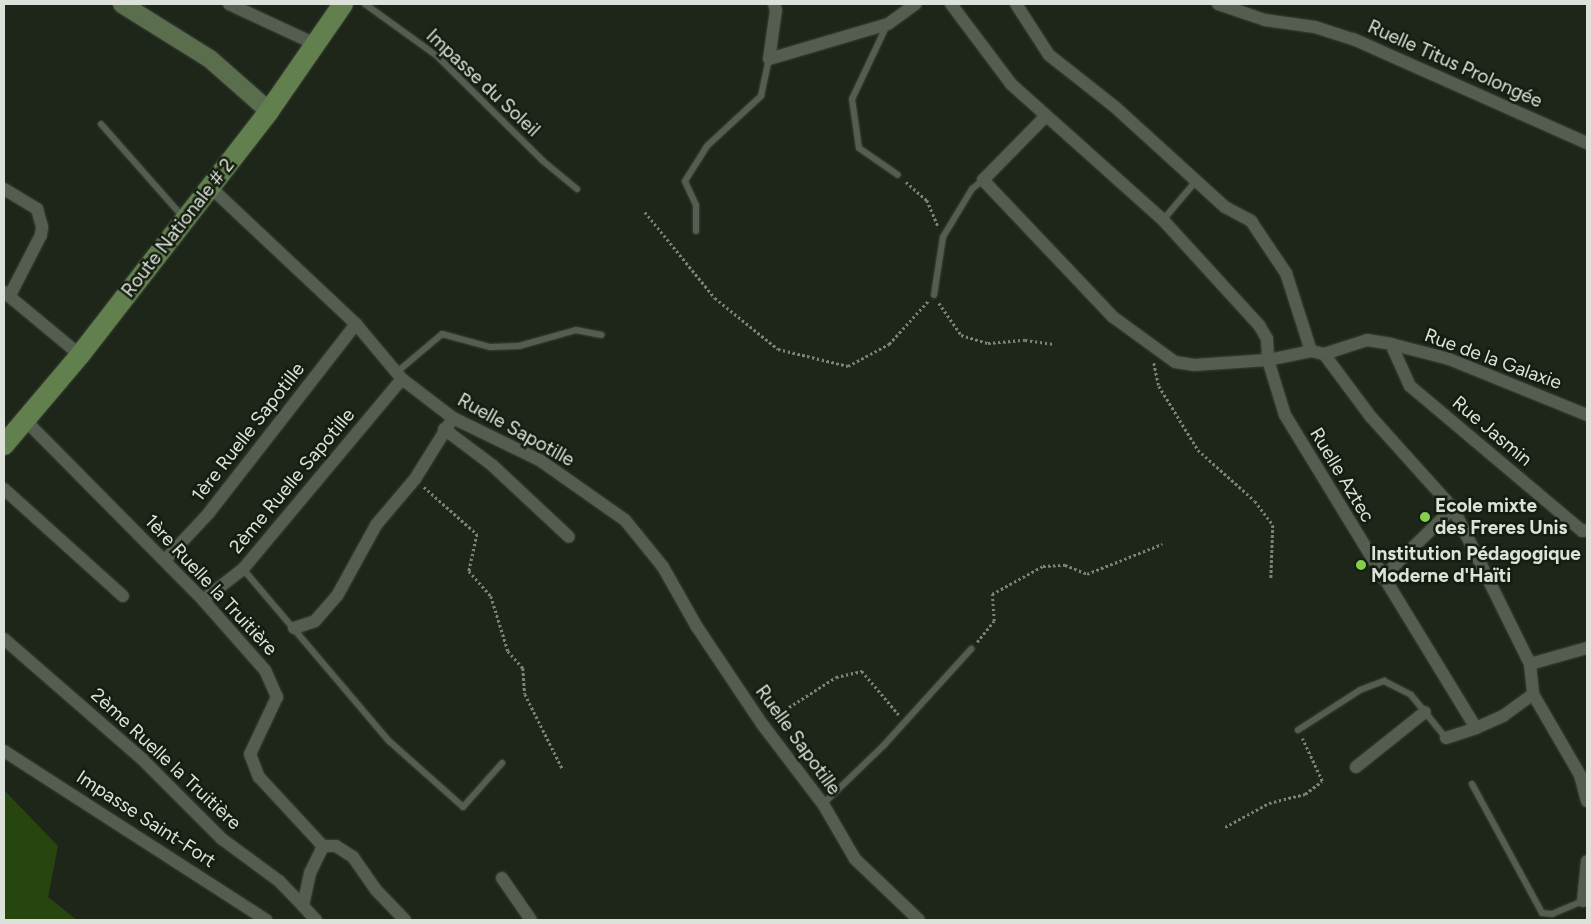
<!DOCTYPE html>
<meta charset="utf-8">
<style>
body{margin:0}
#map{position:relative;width:1591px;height:924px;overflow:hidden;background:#1e2619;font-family:Figtree,sans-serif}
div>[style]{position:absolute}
.green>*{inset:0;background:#27460f}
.path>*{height:2.5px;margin-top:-1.25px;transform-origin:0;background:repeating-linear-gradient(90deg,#7b8278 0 2.5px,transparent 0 5px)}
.roads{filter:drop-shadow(0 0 1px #3b4238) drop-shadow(0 0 1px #3b4238)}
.lane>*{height:6px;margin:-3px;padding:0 3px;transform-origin:3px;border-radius:3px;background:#545d4f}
.street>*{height:12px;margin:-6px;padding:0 6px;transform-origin:6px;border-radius:6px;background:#545d4f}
.secondary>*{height:18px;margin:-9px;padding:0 9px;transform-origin:9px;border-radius:9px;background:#5a6e4e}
.primary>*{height:20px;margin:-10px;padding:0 10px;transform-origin:10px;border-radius:10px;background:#61804d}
.dots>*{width:14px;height:14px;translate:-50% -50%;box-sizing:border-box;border:2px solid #151d10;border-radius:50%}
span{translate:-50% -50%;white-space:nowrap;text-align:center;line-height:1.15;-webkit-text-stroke:5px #151d10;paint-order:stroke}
.street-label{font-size:19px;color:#dce2da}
.poi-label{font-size:19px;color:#dce2da;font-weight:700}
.left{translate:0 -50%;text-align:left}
.frame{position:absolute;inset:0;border:5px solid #dce2da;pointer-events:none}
</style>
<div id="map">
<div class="green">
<i style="clip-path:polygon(4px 790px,58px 846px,48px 897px,77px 920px,4px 920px)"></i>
</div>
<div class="path">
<i style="left:906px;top:182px;width:28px;rotate:41deg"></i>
<i style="left:927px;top:200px;width:28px;rotate:67deg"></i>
<i style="left:645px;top:212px;width:111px;rotate:50.9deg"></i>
<i style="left:715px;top:298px;width:81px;rotate:39deg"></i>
<i style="left:778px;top:349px;width:72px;rotate:13.7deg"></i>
<i style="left:848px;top:366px;width:47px;rotate:-28.2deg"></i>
<i style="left:889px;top:344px;width:58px;rotate:-47.8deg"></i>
<i style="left:939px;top:303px;width:39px;rotate:55deg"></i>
<i style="left:961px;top:335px;width:28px;rotate:17deg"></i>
<i style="left:988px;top:343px;width:37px;rotate:-5deg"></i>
<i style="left:1025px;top:340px;width:29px;rotate:8deg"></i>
<i style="left:1154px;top:363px;width:24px;rotate:78deg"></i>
<i style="left:1159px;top:386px;width:75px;rotate:58.6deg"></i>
<i style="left:1198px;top:450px;width:76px;rotate:41.8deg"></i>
<i style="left:1255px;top:501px;width:30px;rotate:53deg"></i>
<i style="left:1273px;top:525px;width:54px;rotate:92.1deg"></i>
<i style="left:424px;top:487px;width:71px;rotate:41.6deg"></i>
<i style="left:477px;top:534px;width:38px;rotate:102deg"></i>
<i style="left:469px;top:571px;width:33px;rotate:49deg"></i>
<i style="left:491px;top:596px;width:58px;rotate:72.8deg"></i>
<i style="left:508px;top:651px;width:23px;rotate:49deg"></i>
<i style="left:523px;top:668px;width:26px;rotate:86deg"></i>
<i style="left:525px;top:694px;width:85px;rotate:63.4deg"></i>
<i style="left:977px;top:642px;width:27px;rotate:-51deg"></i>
<i style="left:994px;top:621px;width:27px;rotate:-94deg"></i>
<i style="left:992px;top:594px;width:58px;rotate:-28.8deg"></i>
<i style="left:1043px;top:566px;width:22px;rotate:-3deg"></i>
<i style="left:1065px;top:565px;width:24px;rotate:22deg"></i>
<i style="left:1087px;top:574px;width:81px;rotate:-21.8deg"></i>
<i style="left:772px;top:718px;width:76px;rotate:-32.6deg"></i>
<i style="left:836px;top:677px;width:27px;rotate:-13deg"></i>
<i style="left:862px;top:671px;width:57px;rotate:49.9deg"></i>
<i style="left:1225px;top:827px;width:50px;rotate:-28.6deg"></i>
<i style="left:1269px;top:803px;width:37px;rotate:-14deg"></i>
<i style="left:1305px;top:794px;width:21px;rotate:-37deg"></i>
<i style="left:1322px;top:781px;width:47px;rotate:-114.9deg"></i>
</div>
<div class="roads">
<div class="lane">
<i style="left:365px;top:4px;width:89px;rotate:35.8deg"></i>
<i style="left:437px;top:56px;width:149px;rotate:44.7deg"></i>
<i style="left:543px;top:161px;width:44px;rotate:39.5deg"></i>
<i style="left:887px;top:25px;width:82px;rotate:115.3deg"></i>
<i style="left:852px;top:99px;width:49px;rotate:81.9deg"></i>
<i style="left:859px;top:148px;width:47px;rotate:34.7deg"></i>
<i style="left:101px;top:124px;width:124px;rotate:48.6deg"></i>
<i style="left:1163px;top:220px;width:51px;rotate:-49.8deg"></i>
<i style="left:696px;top:231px;width:26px;rotate:-90deg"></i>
<i style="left:696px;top:205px;width:26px;rotate:-115deg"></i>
<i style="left:685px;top:181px;width:41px;rotate:-57.8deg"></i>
<i style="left:707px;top:146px;width:74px;rotate:-42.8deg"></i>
<i style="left:761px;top:96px;width:38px;rotate:-78deg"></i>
<i style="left:934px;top:295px;width:59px;rotate:-81.2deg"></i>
<i style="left:943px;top:237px;width:56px;rotate:-58.9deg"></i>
<i style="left:972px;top:189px;width:14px;rotate:-39deg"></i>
<i style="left:397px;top:372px;width:59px;rotate:-40.2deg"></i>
<i style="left:442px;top:334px;width:50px;rotate:15.2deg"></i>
<i style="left:490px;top:347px;width:29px;rotate:-2deg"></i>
<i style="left:519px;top:346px;width:59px;rotate:-15.7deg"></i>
<i style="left:576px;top:330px;width:26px;rotate:11deg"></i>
<i style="left:243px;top:569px;width:226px;rotate:49.7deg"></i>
<i style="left:389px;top:741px;width:99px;rotate:41.7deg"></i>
<i style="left:463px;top:807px;width:59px;rotate:-48.4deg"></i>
<i style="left:1298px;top:730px;width:74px;rotate:-32.8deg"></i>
<i style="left:1360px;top:690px;width:26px;rotate:-21deg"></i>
<i style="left:1384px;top:681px;width:30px;rotate:27deg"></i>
<i style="left:1411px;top:695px;width:55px;rotate:50.9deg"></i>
<i style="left:1472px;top:784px;width:147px;rotate:61.5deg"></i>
<i style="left:1542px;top:913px;width:10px;rotate:6deg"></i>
<i style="left:1552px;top:914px;width:34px;rotate:-23deg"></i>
<i style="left:823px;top:804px;width:85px;rotate:-44deg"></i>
<i style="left:884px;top:745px;width:130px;rotate:-47.8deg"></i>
</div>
<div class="street">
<i style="left:229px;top:4px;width:95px;rotate:24.9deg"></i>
<i style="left:774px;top:4px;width:6px;rotate:72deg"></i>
<i style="left:776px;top:10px;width:49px;rotate:98.1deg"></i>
<i style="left:769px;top:59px;width:124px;rotate:-16.4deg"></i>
<i style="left:888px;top:24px;width:34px;rotate:-36deg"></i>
<i style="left:951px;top:4px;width:100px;rotate:53.1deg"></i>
<i style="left:1011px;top:84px;width:204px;rotate:41.8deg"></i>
<i style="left:1163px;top:220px;width:142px;rotate:47.6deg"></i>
<i style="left:1259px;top:325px;width:16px;rotate:60deg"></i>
<i style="left:1267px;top:339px;width:21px;rotate:87deg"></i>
<i style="left:1268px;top:360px;width:74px;rotate:176.1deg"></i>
<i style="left:1194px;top:365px;width:19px;rotate:-171deg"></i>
<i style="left:1175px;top:362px;width:77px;rotate:-144deg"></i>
<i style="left:1113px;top:317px;width:189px;rotate:-133.5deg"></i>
<i style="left:983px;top:180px;width:88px;rotate:-45.5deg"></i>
<i style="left:1016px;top:4px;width:61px;rotate:57.1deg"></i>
<i style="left:1049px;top:55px;width:84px;rotate:38.2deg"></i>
<i style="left:1115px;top:107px;width:149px;rotate:42.3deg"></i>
<i style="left:1225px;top:207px;width:30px;rotate:28deg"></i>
<i style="left:1251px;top:221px;width:63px;rotate:56.1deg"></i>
<i style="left:1286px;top:273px;width:82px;rotate:72.2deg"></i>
<i style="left:1218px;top:4px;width:50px;rotate:18.8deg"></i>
<i style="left:1265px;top:20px;width:50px;rotate:8deg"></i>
<i style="left:1315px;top:27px;width:40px;rotate:18deg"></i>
<i style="left:1353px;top:39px;width:256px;rotate:24deg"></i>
<i style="left:209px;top:186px;width:202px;rotate:43.2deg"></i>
<i style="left:356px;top:324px;width:72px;rotate:50.1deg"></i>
<i style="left:402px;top:379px;width:64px;rotate:37.4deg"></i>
<i style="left:453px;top:418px;width:98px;rotate:26deg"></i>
<i style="left:541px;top:461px;width:103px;rotate:35.1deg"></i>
<i style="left:625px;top:520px;width:60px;rotate:51deg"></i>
<i style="left:663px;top:567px;width:69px;rotate:60.5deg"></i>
<i style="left:697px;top:627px;width:117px;rotate:56.2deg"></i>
<i style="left:762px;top:724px;width:101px;rotate:52.7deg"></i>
<i style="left:823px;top:804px;width:64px;rotate:59.8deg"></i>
<i style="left:855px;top:859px;width:88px;rotate:43.6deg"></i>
<i style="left:4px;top:189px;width:39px;rotate:31deg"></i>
<i style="left:37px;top:209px;width:19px;rotate:74deg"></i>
<i style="left:42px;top:227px;width:8px;rotate:97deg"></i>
<i style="left:41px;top:235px;width:68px;rotate:117.3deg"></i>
<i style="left:4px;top:292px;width:99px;rotate:39.7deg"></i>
<i style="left:1391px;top:344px;width:46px;rotate:65.7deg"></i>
<i style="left:1410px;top:386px;width:225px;rotate:40.1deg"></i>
<i style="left:1582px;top:531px;width:5px;rotate:-11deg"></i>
<i style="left:1324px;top:354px;width:79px;rotate:53.3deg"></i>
<i style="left:1371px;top:417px;width:122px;rotate:48deg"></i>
<i style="left:1453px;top:508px;width:174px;rotate:63.7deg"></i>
<i style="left:1530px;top:664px;width:30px;rotate:84deg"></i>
<i style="left:1533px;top:694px;width:94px;rotate:59.9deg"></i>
<i style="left:1580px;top:775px;width:27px;rotate:75deg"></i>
<i style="left:26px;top:421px;width:252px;rotate:45.3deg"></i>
<i style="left:203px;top:600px;width:94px;rotate:48.5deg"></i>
<i style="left:265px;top:670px;width:30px;rotate:66deg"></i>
<i style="left:277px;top:697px;width:63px;rotate:115.3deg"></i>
<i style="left:250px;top:754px;width:25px;rotate:69deg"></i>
<i style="left:259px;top:777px;width:94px;rotate:47.2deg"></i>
<i style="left:323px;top:846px;width:13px"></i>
<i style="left:336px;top:846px;width:20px;rotate:33deg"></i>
<i style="left:353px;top:857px;width:40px;rotate:55.1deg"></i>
<i style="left:376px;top:890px;width:42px;rotate:46deg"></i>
<i style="left:444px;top:429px;width:60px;rotate:36.9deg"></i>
<i style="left:492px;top:465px;width:105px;rotate:43.1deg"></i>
<i style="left:4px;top:489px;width:160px;rotate:42deg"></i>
<i style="left:165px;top:560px;width:63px;rotate:-46.9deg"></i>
<i style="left:208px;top:514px;width:241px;rotate:-52.1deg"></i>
<i style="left:1382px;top:578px;width:100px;rotate:-44.6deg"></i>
<i style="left:203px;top:600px;width:51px;rotate:-37.8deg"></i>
<i style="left:243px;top:569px;width:248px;rotate:-50.1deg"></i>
<i style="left:294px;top:628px;width:22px;rotate:-18deg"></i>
<i style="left:315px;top:621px;width:33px;rotate:-49deg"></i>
<i style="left:337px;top:596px;width:81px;rotate:-61.2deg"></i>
<i style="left:376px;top:525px;width:60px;rotate:-49.7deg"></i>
<i style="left:415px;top:479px;width:72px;rotate:-58.1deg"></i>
<i style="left:4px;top:639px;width:184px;rotate:41deg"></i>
<i style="left:143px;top:760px;width:112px;rotate:45deg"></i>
<i style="left:222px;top:839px;width:71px;rotate:36.4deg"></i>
<i style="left:279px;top:881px;width:35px;rotate:46deg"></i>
<i style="left:1530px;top:664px;width:59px;rotate:-15.7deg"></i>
<i style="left:1476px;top:728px;width:30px;rotate:-24deg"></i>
<i style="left:1503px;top:716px;width:37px;rotate:-36deg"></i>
<i style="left:1446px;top:738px;width:32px;rotate:-18deg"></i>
<i style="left:1476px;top:728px;width:367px;rotate:-121.4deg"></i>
<i style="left:1285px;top:415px;width:58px;rotate:-107.2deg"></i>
<i style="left:1268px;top:360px;width:44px;rotate:-11.8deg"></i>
<i style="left:1311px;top:351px;width:13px;rotate:13deg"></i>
<i style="left:1324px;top:354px;width:45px;rotate:-18deg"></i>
<i style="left:1367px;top:340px;width:24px;rotate:9deg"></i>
<i style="left:1391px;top:344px;width:60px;rotate:14.5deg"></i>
<i style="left:1449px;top:359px;width:149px;rotate:22.1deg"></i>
<i style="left:4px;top:751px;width:312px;rotate:32.8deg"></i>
<i style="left:1356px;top:767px;width:88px;rotate:-38.6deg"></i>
<i style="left:502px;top:878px;width:51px;rotate:55.4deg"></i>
<i style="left:1583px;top:901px;width:40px;rotate:-84.3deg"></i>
<i style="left:316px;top:920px;width:19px;rotate:-133deg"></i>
<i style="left:303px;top:906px;width:34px;rotate:-78deg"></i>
<i style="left:310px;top:873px;width:30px;rotate:-64deg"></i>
</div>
<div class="secondary">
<i style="left:122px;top:4px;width:104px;rotate:32deg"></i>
<i style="left:210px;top:59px;width:79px;rotate:41.4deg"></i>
</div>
<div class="primary">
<i style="left:4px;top:445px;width:118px;rotate:-49.8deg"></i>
<i style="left:80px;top:355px;width:309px;rotate:-52.2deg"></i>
<i style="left:269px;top:111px;width:130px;rotate:-55.3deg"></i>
</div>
</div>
<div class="dots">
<i style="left:1425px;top:517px;background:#84d04e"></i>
<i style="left:1361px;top:565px;background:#84d04e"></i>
</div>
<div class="street-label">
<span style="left:1455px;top:64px;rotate:24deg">Ruelle Titus Prolongée</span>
<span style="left:483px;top:83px;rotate:43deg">Impasse du Soleil</span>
<span style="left:178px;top:228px;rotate:-52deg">Route Nationale # 2</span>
<span style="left:1493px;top:359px;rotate:20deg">Rue de la Galaxie</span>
<span style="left:516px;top:430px;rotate:29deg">Ruelle Sapotille</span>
<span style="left:1492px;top:431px;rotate:40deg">Rue Jasmin</span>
<span style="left:248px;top:432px;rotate:-52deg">1ère Ruelle Sapotille</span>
<span style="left:1342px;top:475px;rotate:59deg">Ruelle Aztec</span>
<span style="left:292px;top:481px;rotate:-50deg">2ème Ruelle Sapotille</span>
<span style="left:211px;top:585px;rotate:47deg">1ère Ruelle la Truitière</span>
<span style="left:798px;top:740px;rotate:54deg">Ruelle Sapotille</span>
<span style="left:166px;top:759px;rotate:43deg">2ème Ruelle la Truitière</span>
<span style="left:146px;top:819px;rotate:33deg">Impasse Saint-Fort</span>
</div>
<div class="poi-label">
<span class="left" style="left:1435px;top:517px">Ecole mixte<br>des Freres Unis</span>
<span class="left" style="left:1371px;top:565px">Institution Pédagogique<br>Moderne d'Haïti</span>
</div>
<div class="frame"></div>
</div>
